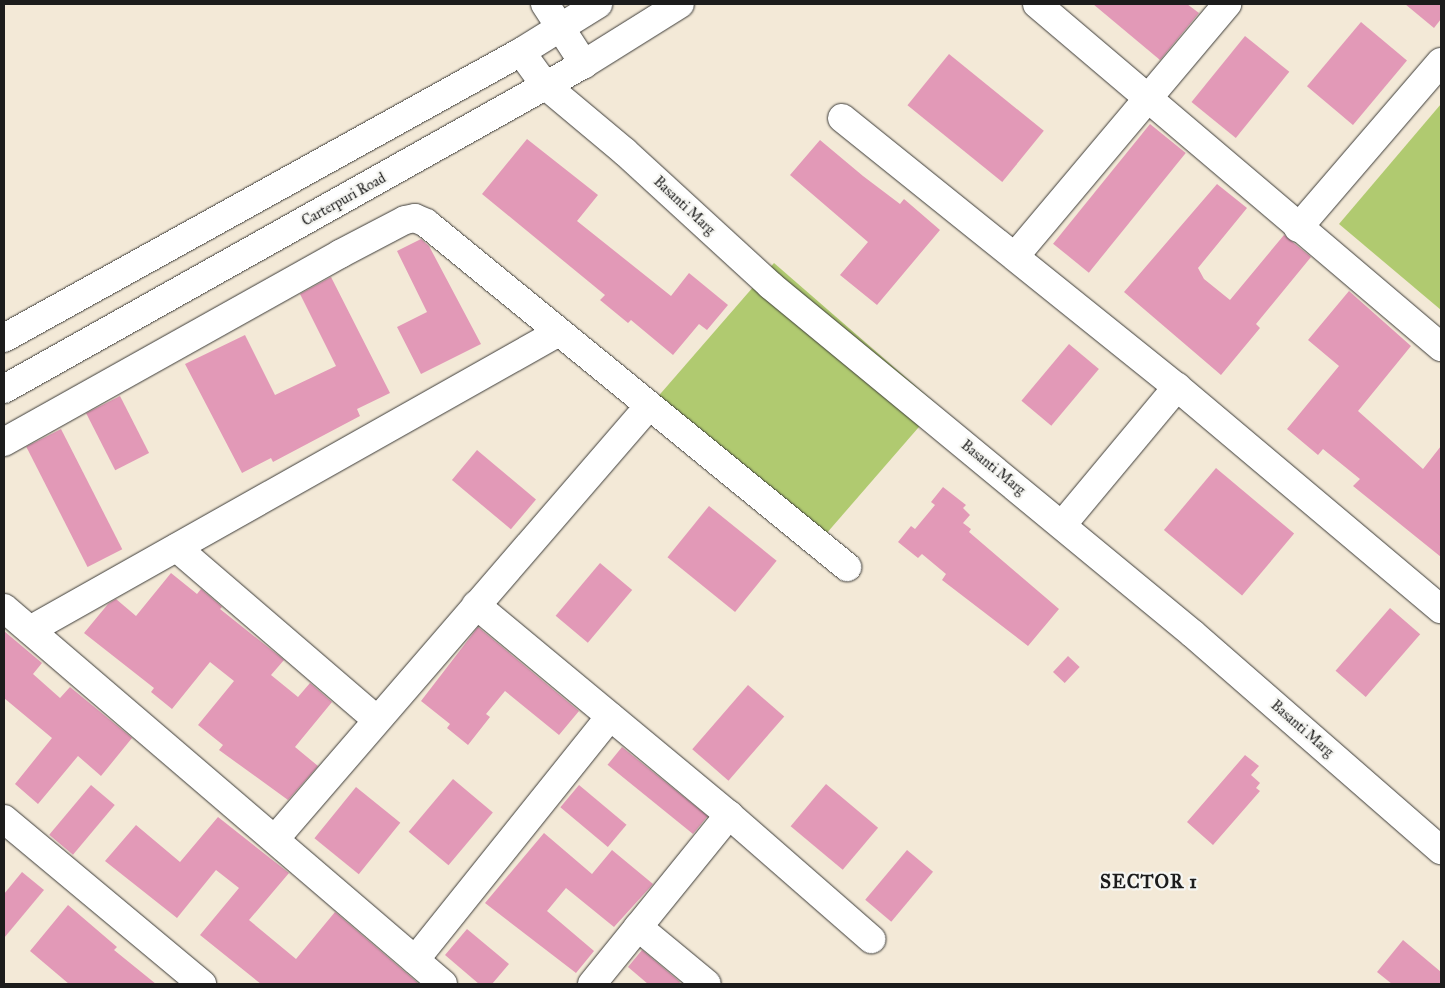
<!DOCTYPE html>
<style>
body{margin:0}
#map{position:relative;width:1445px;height:988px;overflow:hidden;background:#f3e9d7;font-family:"IM FELL Great Primer",serif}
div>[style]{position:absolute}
.green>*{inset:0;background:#b0ca70;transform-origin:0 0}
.building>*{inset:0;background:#e299b7;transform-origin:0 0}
.roads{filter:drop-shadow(0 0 1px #3c3b38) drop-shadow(0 0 1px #3c3b38)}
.minor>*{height:28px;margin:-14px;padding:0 14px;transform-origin:14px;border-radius:14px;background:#fff}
.major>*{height:28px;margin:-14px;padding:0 14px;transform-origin:14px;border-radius:14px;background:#fff}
span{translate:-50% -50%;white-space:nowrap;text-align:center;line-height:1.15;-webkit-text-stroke:4.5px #f6f6f2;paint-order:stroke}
.street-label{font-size:14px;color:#1c1c1c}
.district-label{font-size:19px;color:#1c1c1c;font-weight:700;letter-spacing:1px}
.frame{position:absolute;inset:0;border:5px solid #1c1c1c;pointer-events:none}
</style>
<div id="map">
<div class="green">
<i style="clip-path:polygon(1441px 104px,1441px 310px,1339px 224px)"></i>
<i style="left:774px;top:263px;width:217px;height:186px;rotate:41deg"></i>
</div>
<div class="building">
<i style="clip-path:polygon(1093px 4px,1187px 4px,1199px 13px,1160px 60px)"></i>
<i style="clip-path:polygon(1405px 4px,1441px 4px,1441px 19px,1434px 28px)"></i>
<i style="left:1361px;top:22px;width:60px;height:84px;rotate:40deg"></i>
<i style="left:1245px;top:36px;width:57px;height:85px;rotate:39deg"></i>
<i style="left:949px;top:54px;width:122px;height:66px;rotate:39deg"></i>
<i style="left:1150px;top:124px;width:46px;height:154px;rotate:39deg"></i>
<i style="clip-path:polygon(527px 139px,598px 195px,577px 221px,671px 296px,689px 273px,728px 305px,707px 330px,699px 324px,673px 355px,631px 320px,628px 323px,600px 300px,605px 295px,482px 194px)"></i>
<i style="clip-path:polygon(820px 140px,863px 176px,900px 204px,904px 199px,940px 230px,877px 305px,840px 275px,868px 242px,790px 175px)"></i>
<i style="clip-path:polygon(1217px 184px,1247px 208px,1198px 268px,1204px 279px,1230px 300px,1284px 235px,1311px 257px,1256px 324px,1260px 328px,1221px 375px,1124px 292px)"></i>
<i style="clip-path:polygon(421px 239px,429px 246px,481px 344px,421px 374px,397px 327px,427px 312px,397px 251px)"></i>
<i style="clip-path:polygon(331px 277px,390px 393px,357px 409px,360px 416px,273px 462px,271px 458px,242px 473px,185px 364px,245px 335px,275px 395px,336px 366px,300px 294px)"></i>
<i style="clip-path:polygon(1349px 291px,1411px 346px,1358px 411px,1423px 469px,1441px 446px,1441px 557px,1353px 486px,1360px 479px,1323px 449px,1318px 455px,1287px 429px,1339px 366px,1308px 340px)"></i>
<i style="left:1069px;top:344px;width:39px;height:74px;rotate:40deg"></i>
<i style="left:120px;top:396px;width:64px;height:38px;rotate:63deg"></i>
<i style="left:61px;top:429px;width:135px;height:39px;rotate:63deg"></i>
<i style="left:477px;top:450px;width:77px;height:39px;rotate:40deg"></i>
<i style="left:1216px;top:468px;width:102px;height:81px;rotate:40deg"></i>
<i style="clip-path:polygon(943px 487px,966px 505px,963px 508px,970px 515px,963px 523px,971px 529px,969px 532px,1059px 609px,1028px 646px,942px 580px,946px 574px,922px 554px,918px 558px,898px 542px,911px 526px,915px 529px,935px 505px,931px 502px)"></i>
<i style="left:709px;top:506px;width:87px;height:66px;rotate:39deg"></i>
<i style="left:600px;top:563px;width:42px;height:69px;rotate:40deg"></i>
<i style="clip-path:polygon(171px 573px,197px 594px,201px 589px,222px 607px,220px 609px,284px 660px,271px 675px,298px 697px,310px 683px,332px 702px,295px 747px,318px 766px,288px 800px,219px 750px,223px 745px,198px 725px,234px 681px,210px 662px,172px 709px,151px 692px,154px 688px,84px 633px,108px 604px,116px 599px,136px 616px)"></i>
<i style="left:1390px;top:608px;width:40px;height:83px;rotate:41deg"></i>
<i style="clip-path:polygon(478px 627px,579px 711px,559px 735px,505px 691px,486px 714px,490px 717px,468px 745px,447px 728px,450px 724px,421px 701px)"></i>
<i style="clip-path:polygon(4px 631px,42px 663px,33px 674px,60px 698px,70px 687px,132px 738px,101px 776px,78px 756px,38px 804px,15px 784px,52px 738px,4px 698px)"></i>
<i style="left:1068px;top:656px;width:16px;height:22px;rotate:43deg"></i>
<i style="left:748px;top:685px;width:48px;height:85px;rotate:41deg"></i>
<i style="left:622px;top:747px;width:110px;height:23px;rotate:39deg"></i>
<i style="clip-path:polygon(1245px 755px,1259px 766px,1251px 775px,1260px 783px,1256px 788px,1260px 791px,1213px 845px,1187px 822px)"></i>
<i style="left:453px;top:779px;width:52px;height:69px;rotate:40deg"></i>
<i style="left:826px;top:784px;width:68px;height:55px;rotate:40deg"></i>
<i style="left:91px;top:785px;width:31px;height:65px;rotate:40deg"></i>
<i style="left:579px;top:785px;width:62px;height:29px;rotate:40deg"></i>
<i style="left:356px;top:787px;width:57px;height:66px;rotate:39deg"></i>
<i style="clip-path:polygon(218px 817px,289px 873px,249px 920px,296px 959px,335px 912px,419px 984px,261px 984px,200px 935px,239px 888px,216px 870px,177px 918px,105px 861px,136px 825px,180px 862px)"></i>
<i style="clip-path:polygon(544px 833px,592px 874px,612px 850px,653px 884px,614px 927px,566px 888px,547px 911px,594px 951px,576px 973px,485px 903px)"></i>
<i style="left:907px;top:850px;width:34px;height:65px;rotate:40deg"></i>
<i style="clip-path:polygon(22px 872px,44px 890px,4px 938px,4px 894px)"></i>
<i style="clip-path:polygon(68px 905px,117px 947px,114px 950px,156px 984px,69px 984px,30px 951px)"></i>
<i style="clip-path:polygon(467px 929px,509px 964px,492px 984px,479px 984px,445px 955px)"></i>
<i style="clip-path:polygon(1403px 940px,1441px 972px,1441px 984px,1392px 984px,1377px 972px)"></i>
<i style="clip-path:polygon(642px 950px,680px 982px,679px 984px,648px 984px,628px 967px)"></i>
</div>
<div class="roads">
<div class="minor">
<i style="left:545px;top:4px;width:72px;rotate:57deg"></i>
<i style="left:1037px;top:4px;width:530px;rotate:40.33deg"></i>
<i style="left:521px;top:52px;width:41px;rotate:54deg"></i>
<i style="left:545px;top:85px;width:104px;rotate:39.9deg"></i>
<i style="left:625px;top:152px;width:197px;rotate:42.5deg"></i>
<i style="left:770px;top:285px;width:548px;rotate:39.52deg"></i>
<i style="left:1193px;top:634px;width:329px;rotate:41.1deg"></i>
<i style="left:842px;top:118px;width:430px;rotate:38.8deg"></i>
<i style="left:1177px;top:387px;width:345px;rotate:40.1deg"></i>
<i style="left:1298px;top:228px;width:219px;rotate:-49.3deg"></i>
<i style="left:1016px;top:255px;width:328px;rotate:-49.9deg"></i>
<i style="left:4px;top:442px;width:385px;rotate:-29.2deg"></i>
<i style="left:340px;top:254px;width:73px;rotate:-27.6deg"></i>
<i style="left:405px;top:220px;width:10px;rotate:-11deg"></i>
<i style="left:415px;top:218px;width:12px;rotate:24deg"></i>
<i style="left:426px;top:223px;width:544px;rotate:39.25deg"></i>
<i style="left:1062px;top:525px;width:180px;rotate:-50.2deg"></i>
<i style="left:177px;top:548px;width:262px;rotate:40.7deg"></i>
<i style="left:476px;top:605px;width:329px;rotate:39.7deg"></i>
<i style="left:729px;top:815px;width:189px;rotate:41.1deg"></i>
<i style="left:4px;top:608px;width:578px;rotate:40.58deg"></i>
<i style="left:30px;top:630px;width:607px;rotate:-29.39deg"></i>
<i style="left:4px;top:819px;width:258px;rotate:39.8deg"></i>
<i style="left:275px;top:839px;width:571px;rotate:-49.19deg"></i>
<i style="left:638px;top:927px;width:89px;rotate:39.6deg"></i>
<i style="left:415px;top:960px;width:312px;rotate:-51.3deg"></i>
<i style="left:592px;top:984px;width:218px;rotate:-51deg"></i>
</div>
<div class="major">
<i style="left:4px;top:338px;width:591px;rotate:-28.95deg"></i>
<i style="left:521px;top:52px;width:91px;rotate:-31.9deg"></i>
<i style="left:4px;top:389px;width:665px;rotate:-29.26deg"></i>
<i style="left:584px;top:64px;width:113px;rotate:-32deg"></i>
</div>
</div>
<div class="street-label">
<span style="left:344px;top:200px;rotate:-29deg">Carterpuri Road</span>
<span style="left:684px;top:206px;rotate:43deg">Basanti Marg</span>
<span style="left:993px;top:468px;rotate:39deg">Basanti Marg</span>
<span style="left:1302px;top:729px;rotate:41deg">Basanti Marg</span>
</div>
<div class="district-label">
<span style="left:1149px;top:882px">SECTOR 1</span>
</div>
<div class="frame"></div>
</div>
